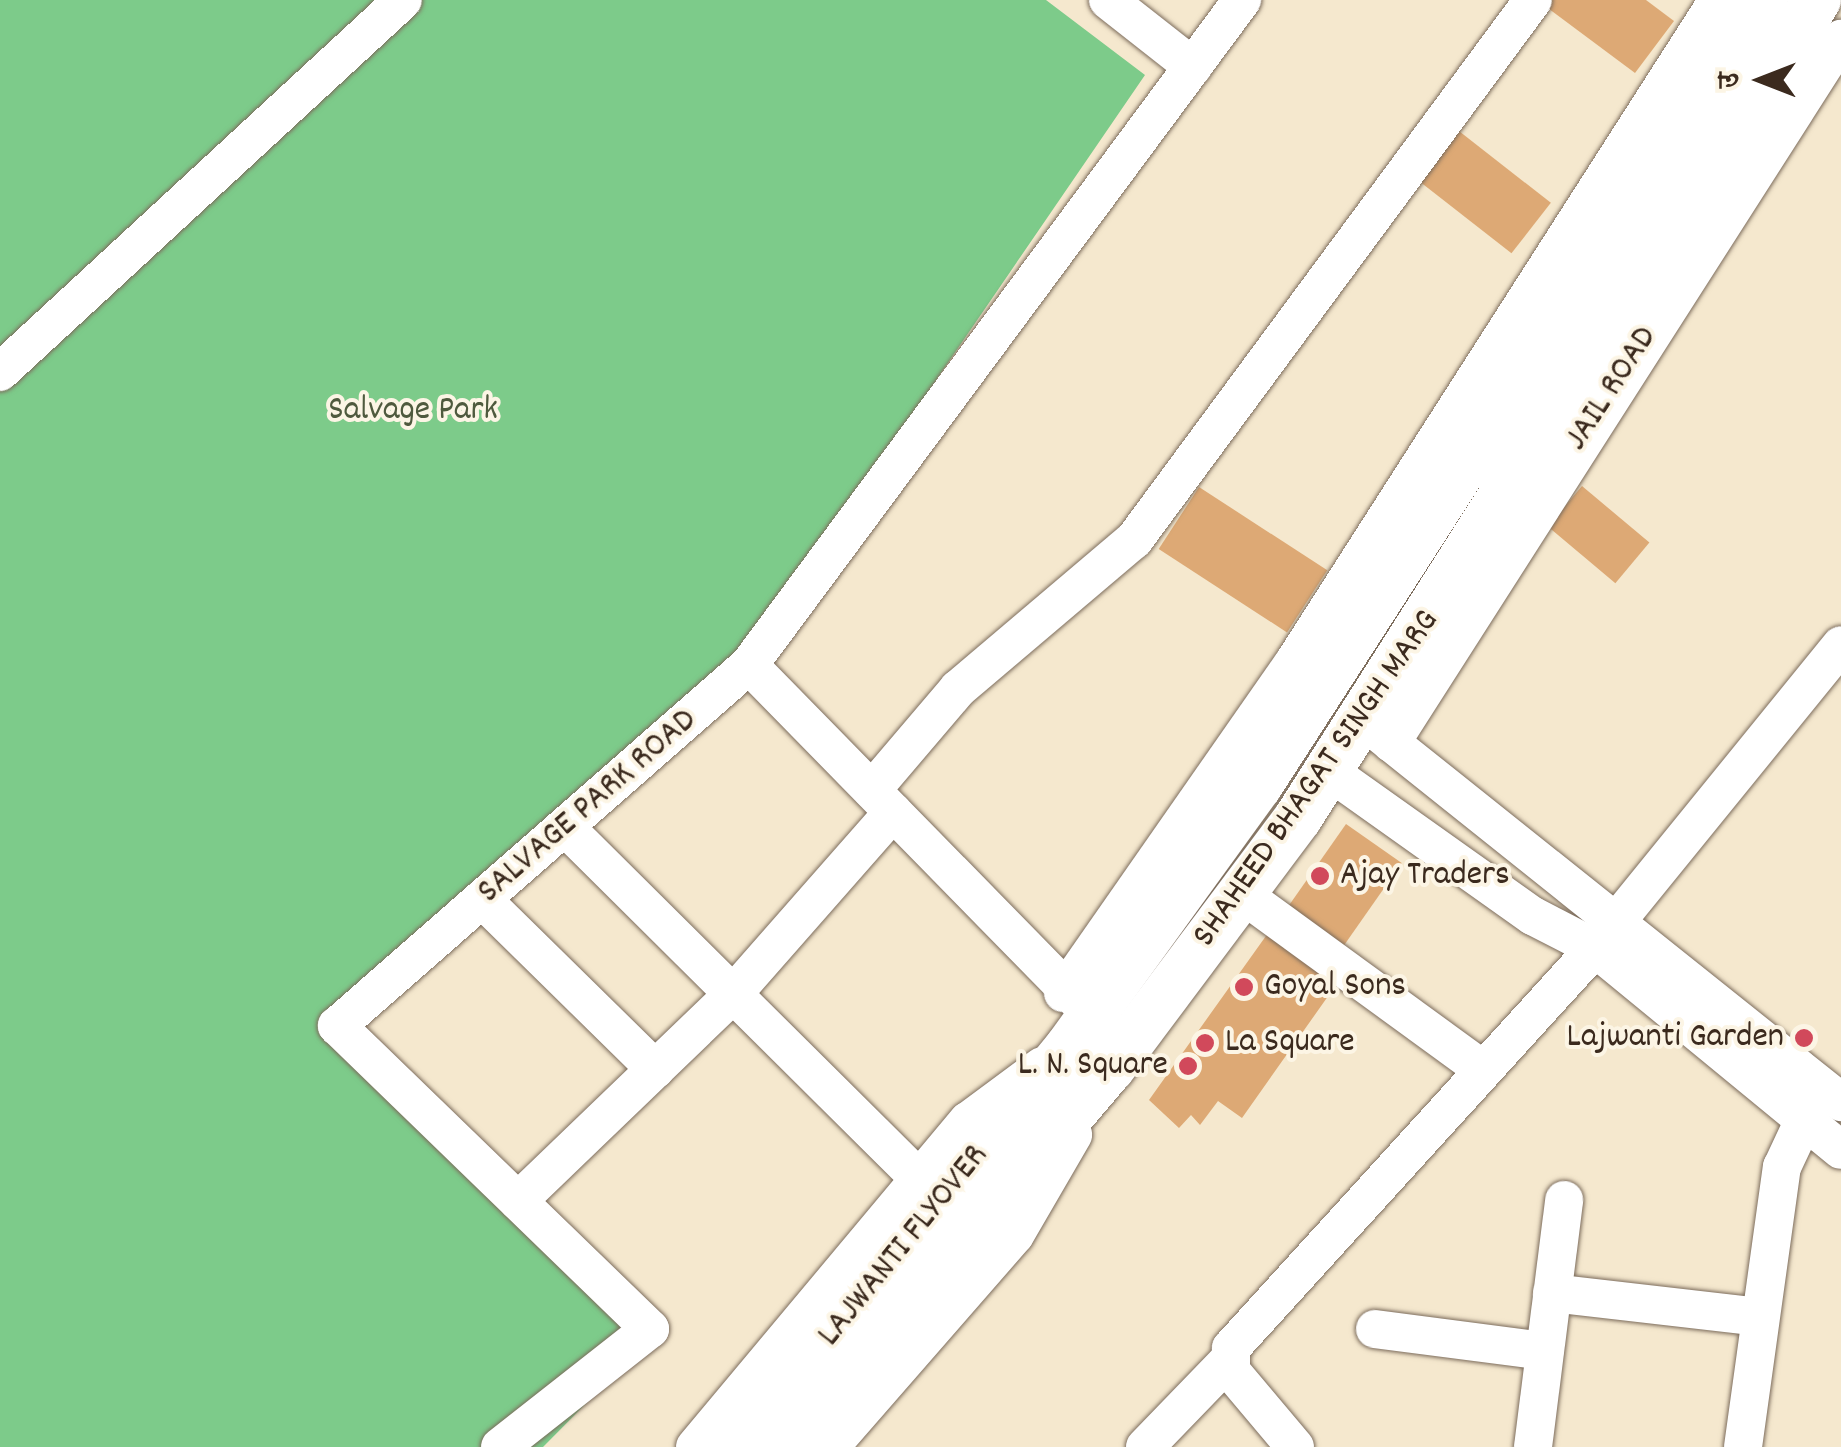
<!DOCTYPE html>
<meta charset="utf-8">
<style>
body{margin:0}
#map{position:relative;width:1841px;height:1447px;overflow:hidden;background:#f5e8ce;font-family:Dekko,"Playpen Sans Deva",sans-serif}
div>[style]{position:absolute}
.green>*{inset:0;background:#7dcb8a}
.building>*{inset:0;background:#dda975;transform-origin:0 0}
.roads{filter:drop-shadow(0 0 2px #7c6c5c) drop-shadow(0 0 2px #7c6c5c)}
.minor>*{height:38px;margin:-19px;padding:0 19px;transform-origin:19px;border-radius:19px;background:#fff}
.major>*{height:48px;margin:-24px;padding:0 24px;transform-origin:24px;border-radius:24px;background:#fff}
.dots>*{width:28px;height:28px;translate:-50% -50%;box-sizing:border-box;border:5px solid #fcf5e5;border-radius:50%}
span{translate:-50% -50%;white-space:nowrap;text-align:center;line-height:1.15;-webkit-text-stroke:8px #fcf5e5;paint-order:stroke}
.street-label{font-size:35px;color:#3b2a1e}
.park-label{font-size:35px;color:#4f5a3e}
.poi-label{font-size:35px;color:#3b2a1e}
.left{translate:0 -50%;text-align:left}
.right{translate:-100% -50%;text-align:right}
.north{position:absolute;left:1711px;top:30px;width:100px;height:100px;-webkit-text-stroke:8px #fcf5e5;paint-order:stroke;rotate:270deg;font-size:28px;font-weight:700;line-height:40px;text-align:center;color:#3b2a1e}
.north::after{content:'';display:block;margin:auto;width:35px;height:45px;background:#3b2a1e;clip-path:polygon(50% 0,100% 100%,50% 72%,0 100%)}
</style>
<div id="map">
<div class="green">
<i style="clip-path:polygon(0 0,1046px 0,1145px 75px,743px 662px,350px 1040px,646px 1343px,543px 1447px,0 1447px)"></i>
</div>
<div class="building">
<i style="clip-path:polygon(1537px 0,1646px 0,1674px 21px,1635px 73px)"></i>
<i style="left:1450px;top:124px;width:128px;height:64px;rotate:38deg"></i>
<i style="left:1582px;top:486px;width:88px;height:53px;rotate:40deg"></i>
<i style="left:1199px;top:487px;width:153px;height:74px;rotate:33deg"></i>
<i style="left:1346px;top:824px;width:68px;height:109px;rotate:35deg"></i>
<i style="clip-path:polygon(1273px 926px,1343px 975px,1242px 1118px,1218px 1101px,1200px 1125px,1191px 1115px,1179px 1128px,1149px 1100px)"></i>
</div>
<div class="roads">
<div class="minor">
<i style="left:1108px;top:0;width:108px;rotate:38.2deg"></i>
<i style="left:0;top:372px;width:548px;rotate:-42.71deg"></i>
<i style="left:749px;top:665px;width:477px;rotate:45.6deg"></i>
<i style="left:1374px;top:729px;width:598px;rotate:38.61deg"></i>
<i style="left:1391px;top:743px;width:836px;rotate:-57.41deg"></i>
<i style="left:1330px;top:772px;width:249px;rotate:35.4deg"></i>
<i style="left:1533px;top:916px;width:70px;rotate:27.3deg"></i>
<i style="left:1595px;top:948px;width:318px;rotate:39.4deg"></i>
<i style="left:872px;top:790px;width:133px;rotate:-49.6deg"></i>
<i style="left:958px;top:689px;width:231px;rotate:-40.3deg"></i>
<i style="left:1134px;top:540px;width:671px;rotate:-53.54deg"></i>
<i style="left:565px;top:827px;width:499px;rotate:44.8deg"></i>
<i style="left:1242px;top:894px;width:297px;rotate:36.1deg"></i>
<i style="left:482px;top:899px;width:243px;rotate:44.5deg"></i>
<i style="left:1063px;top:993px;width:404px;rotate:-55.1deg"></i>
<i style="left:1294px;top:662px;width:786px;rotate:-57.36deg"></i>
<i style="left:518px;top:1201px;width:300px;rotate:-43.9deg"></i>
<i style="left:734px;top:993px;width:241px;rotate:-48.7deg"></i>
<i style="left:1552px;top:1293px;width:207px;rotate:6.6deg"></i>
<i style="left:1375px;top:1329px;width:171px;rotate:7.4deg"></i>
<i style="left:500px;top:1447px;width:191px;rotate:-38.2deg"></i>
<i style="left:650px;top:1329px;width:436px;rotate:-135.9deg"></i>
<i style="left:337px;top:1026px;width:548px;rotate:-41.23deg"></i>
<i style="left:749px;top:665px;width:828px;rotate:-53.45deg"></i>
<i style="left:695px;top:1447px;width:425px;rotate:-50.1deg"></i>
<i style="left:968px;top:1121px;width:92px;rotate:-36.6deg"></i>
<i style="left:830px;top:1447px;width:281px;rotate:-48.9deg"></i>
<i style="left:1015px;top:1235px;width:116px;rotate:-59.9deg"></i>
<i style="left:1145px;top:1447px;width:120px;rotate:-46deg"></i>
<i style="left:1295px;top:1447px;width:99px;rotate:-130.1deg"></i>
<i style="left:1231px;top:1371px;width:23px;rotate:-90deg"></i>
<i style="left:1231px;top:1348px;width:541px;rotate:-47.7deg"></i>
<i style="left:1595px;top:948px;width:390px;rotate:-50.9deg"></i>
<i style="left:1533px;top:1447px;width:249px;rotate:-82.8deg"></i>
<i style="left:1743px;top:1447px;width:283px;rotate:-82.1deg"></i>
<i style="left:1782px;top:1167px;width:52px;rotate:-64.9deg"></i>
</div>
<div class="major">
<i style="left:741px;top:1447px;width:517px;rotate:-50.65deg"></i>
<i style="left:1069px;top:1047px;width:322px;rotate:-54.1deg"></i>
<i style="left:1258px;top:786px;width:935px;rotate:-57.18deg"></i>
<i style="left:788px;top:1447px;width:498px;rotate:-49.6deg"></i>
<i style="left:1111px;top:1068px;width:312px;rotate:-53.2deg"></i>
<i style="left:1298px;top:818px;width:969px;rotate:-57.61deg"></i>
</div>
</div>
<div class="dots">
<i style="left:1320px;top:876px;background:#d1495b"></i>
<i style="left:1244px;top:987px;background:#d1495b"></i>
<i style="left:1804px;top:1038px;background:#d1495b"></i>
<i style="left:1205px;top:1043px;background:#d1495b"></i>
<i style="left:1188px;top:1066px;background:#d1495b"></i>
</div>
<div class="street-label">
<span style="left:1612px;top:389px;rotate:-57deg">JAIL ROAD</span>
<span style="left:1317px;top:779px;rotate:-55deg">SHAHEED BHAGAT SINGH MARG</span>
<span style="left:588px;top:807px;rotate:-41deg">SALVAGE PARK ROAD</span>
<span style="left:904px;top:1246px;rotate:-51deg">LAJWANTI FLYOVER</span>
</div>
<div class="park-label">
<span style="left:413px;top:411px">Salvage Park</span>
</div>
<div class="poi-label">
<span class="left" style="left:1340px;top:876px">Ajay Traders</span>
<span class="left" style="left:1264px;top:987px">Goyal Sons</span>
<span class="right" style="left:1784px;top:1038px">Lajwanti Garden</span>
<span class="left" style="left:1225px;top:1043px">La Square</span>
<span class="right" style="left:1168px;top:1066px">L. N. Square</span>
</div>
<div class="north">उ</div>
</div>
